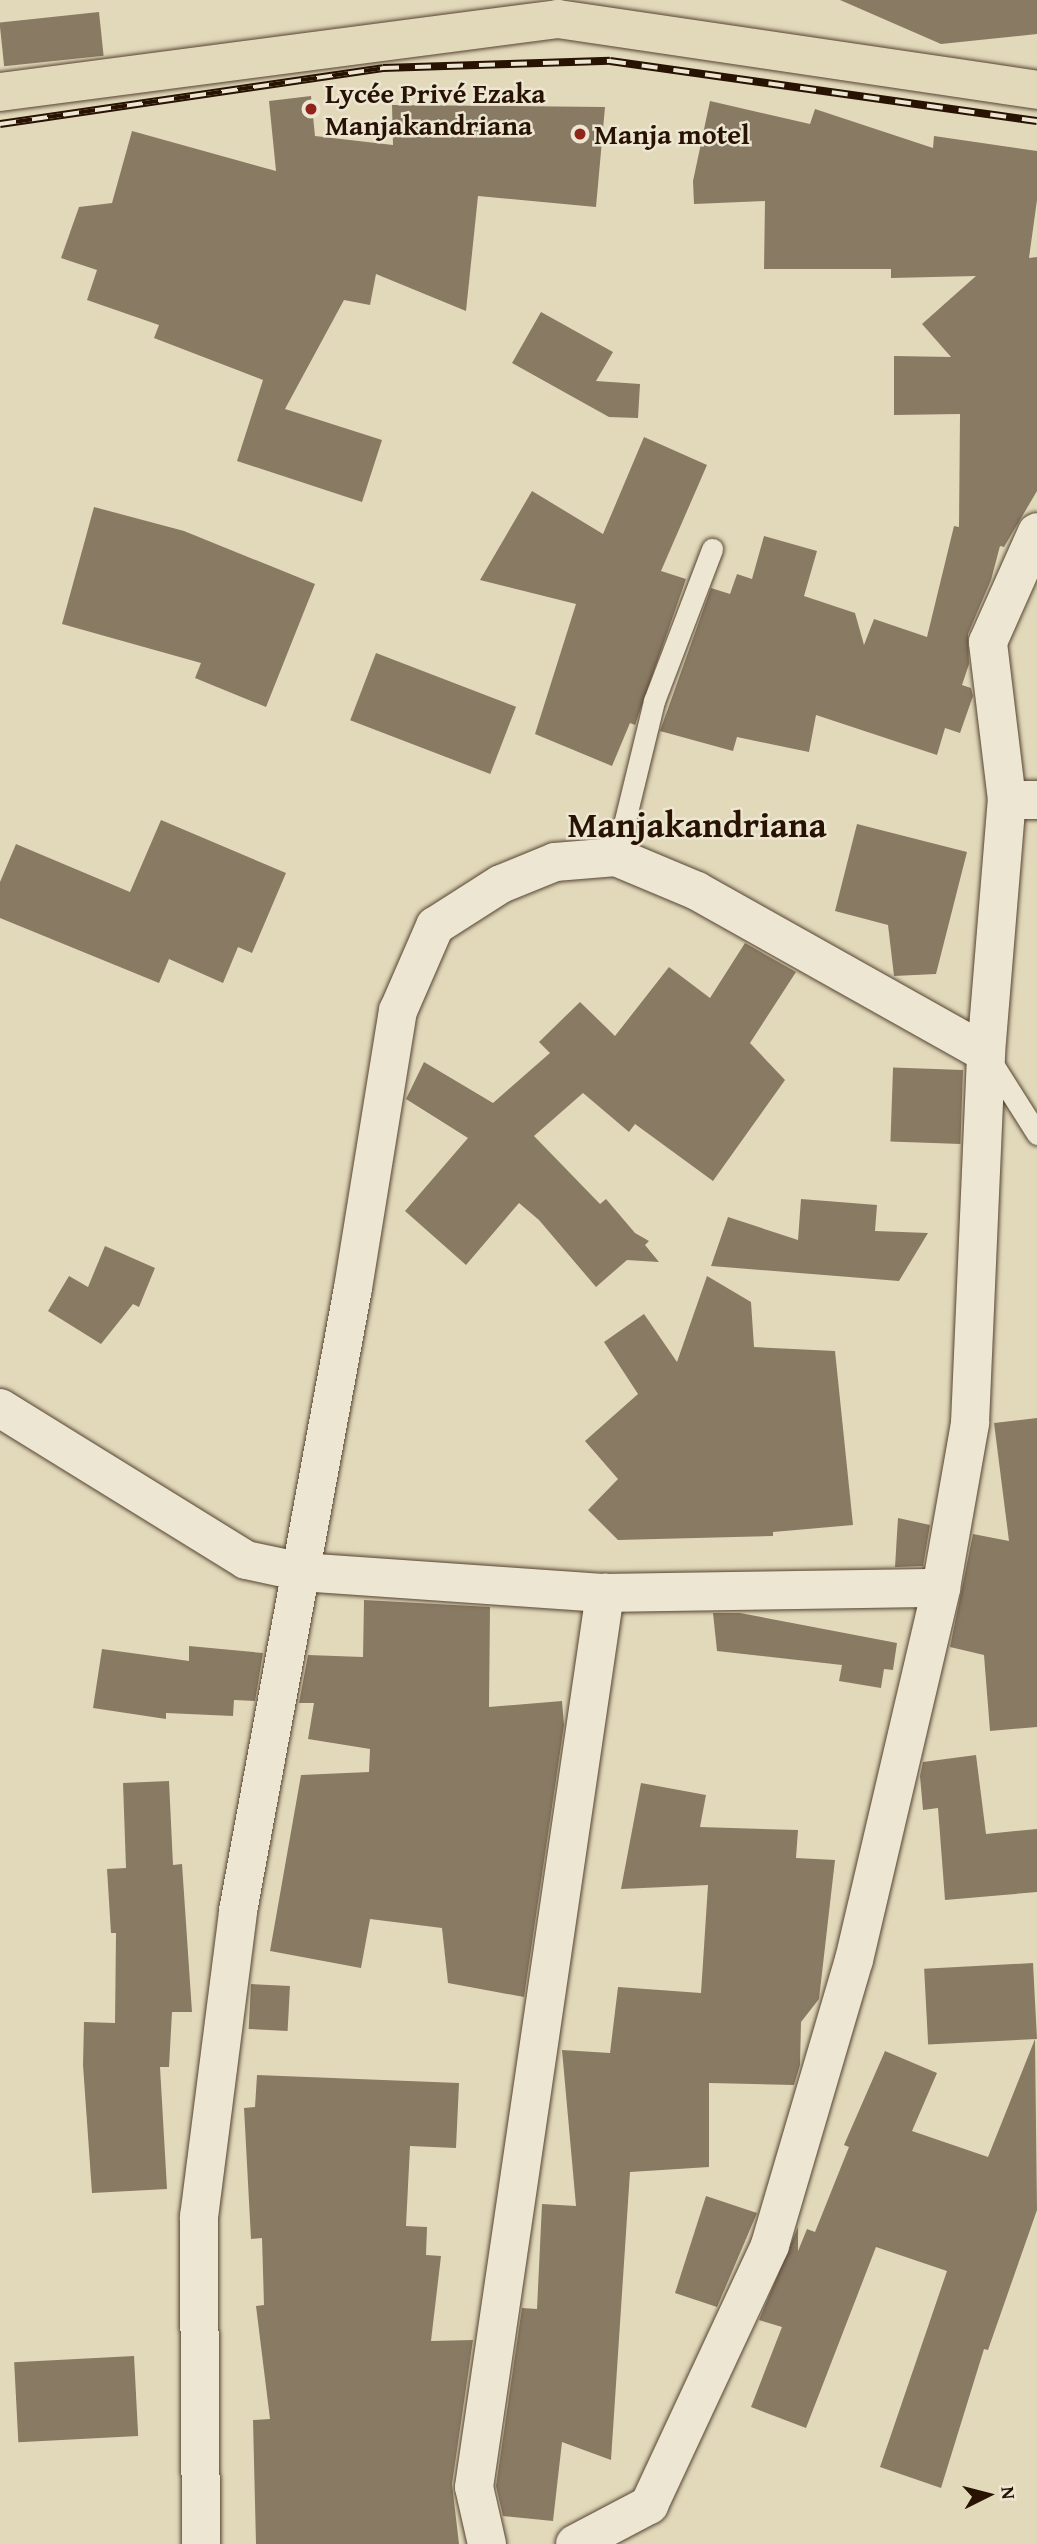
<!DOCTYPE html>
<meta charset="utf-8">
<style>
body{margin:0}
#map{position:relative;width:1037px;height:2544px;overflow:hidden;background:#e2d9bb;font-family:"Gentium Book Plus",serif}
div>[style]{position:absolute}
.building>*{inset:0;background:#897a63;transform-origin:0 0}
.roads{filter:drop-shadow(0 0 2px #564431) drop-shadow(0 0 2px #564431)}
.lane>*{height:21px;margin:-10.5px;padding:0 10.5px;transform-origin:10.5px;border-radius:10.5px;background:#ece6d3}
.street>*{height:38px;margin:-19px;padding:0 19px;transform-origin:19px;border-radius:19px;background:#ece6d3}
.primary>*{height:38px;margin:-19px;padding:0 19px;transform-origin:19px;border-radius:19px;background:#e2d9bb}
.rail>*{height:8px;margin-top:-4px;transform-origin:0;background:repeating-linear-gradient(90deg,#ece6d3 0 16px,#281303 0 32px);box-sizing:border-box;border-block:2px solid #281303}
.dots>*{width:19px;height:19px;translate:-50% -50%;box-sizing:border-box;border:4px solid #ece6d3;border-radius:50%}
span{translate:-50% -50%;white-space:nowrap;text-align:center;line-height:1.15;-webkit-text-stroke:5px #ece6d3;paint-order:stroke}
.poi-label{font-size:28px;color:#281303;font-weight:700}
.left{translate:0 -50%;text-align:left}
.district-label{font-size:35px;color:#281303;font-weight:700}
.north{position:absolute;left:953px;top:2460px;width:70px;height:70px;-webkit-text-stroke:5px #ece6d3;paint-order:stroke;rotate:84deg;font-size:19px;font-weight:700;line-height:28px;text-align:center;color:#281303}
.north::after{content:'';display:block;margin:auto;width:24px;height:32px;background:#281303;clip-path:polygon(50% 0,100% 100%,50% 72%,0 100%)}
</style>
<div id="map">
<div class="building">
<i style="clip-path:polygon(840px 0,1037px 0,1037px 34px,941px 44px)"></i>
<i style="left:99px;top:12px;width:44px;height:100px;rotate:84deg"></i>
<i style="clip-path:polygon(311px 96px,315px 136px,393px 145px,392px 105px,605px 107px,596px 207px,478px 196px,466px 311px,376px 274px,370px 305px,344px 300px,285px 409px,382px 440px,362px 502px,237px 461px,263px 380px,154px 338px,159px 325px,87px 300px,97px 270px,61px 258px,79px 207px,112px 203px,132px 131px,276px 171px,269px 101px)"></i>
<i style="clip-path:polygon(710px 101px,810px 124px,815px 109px,933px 148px,934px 136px,1037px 151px,1037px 200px,1029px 258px,1037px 257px,1037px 491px,1004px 547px,1000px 546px,991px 580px,968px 634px,969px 664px,962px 685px,971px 688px,973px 696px,960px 733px,945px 728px,937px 755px,816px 715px,809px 752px,737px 737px,733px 751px,660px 731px,711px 588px,730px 594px,737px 574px,752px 579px,764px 536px,817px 551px,804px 596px,855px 613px,864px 645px,874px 619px,927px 637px,954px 526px,959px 527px,960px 414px,894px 415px,894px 356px,951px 357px,922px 324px,976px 276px,891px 278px,891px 269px,764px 269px,765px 201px,694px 204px,693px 181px)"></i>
<i style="clip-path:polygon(541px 312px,613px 352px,596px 381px,640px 384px,638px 418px,609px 417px,512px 363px)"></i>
<i style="clip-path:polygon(644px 437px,707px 465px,661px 571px,686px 579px,635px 725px,630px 723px,612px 766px,535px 734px,576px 604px,480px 580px,532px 491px,603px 534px)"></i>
<i style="clip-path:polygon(94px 507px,184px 531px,315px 584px,266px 707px,195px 678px,201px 663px,62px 624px)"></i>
<i style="left:376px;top:653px;width:150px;height:72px;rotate:21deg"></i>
<i style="clip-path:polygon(161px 820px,286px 873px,252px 953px,238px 947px,223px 983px,169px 959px,159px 983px,0 918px,0 882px,16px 844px,130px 892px)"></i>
<i style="clip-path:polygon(857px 824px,967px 852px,936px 974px,894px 976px,888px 925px,835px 911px)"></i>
<i style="clip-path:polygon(745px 943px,796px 972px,750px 1043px,785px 1080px,713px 1181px,635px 1124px,629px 1132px,583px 1093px,534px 1136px,600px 1204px,606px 1199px,635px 1233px,649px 1241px,645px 1245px,659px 1262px,627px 1260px,596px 1287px,539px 1220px,519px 1203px,466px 1265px,405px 1211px,468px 1138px,406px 1099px,424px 1062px,493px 1103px,550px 1053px,539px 1042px,580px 1002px,615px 1036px,669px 967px,710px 998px)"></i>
<i style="left:963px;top:1070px;width:74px;height:70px;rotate:92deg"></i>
<i style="clip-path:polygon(801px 1199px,877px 1205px,875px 1231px,928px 1233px,899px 1281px,711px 1266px,728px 1217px,798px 1240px)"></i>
<i style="clip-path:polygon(105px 1246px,155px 1268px,139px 1307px,133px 1304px,101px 1344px,48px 1311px,69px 1276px,88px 1287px)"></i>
<i style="clip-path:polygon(707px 1276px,751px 1302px,754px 1347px,835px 1351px,853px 1525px,773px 1532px,773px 1536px,618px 1540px,588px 1510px,618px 1479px,585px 1441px,638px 1394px,604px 1342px,644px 1314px,677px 1362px)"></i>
<i style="clip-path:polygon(1037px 1418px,1037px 1727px,990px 1731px,984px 1655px,950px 1647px,973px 1534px,1009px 1541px,994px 1423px)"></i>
<i style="clip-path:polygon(898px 1518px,930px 1525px,923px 1566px,895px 1567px)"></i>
<i style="clip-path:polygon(364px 1600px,490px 1607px,489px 1707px,562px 1701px,564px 1725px,524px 1997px,448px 1983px,442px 1928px,370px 1919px,361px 1968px,270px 1951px,301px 1775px,369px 1772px,370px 1749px,308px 1739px,314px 1703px,299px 1703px,308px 1655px,363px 1657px)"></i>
<i style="clip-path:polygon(713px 1613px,740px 1613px,897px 1643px,893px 1670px,884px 1669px,881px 1688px,839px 1681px,842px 1665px,717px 1651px)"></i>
<i style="clip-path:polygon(189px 1646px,263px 1653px,255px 1701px,234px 1700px,233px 1716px,166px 1713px,166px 1719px,93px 1708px,102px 1649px,189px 1661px)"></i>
<i style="clip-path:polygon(976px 1755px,986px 1834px,1037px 1829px,1037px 1892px,945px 1900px,938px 1808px,923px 1810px,920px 1776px,923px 1762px)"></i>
<i style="clip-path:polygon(169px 1781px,173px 1865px,182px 1864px,192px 2012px,172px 2012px,169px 2067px,160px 2067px,167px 2189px,92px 2193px,83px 2065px,84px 2022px,115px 2023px,116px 1933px,111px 1933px,107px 1869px,126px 1868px,123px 1783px)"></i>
<i style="clip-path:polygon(641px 1783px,706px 1795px,700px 1827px,798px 1830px,796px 1858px,835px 1860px,819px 1999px,801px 2022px,800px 2065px,794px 2085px,709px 2083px,709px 2167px,630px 2172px,611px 2460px,562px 2442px,553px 2521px,503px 2516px,496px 2486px,522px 2308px,537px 2309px,542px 2204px,576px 2206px,562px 2050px,610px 2053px,618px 1987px,701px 1993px,708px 1885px,621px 1889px)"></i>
<i style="left:1033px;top:1963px;width:76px;height:109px;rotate:87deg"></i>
<i style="left:251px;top:1984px;width:39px;height:45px;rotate:3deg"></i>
<i style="clip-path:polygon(1035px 2039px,1037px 2210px,988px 2350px,984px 2349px,941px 2488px,880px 2467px,947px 2271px,876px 2247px,806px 2428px,751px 2407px,782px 2327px,759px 2320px,798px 2227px,798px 2251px,807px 2229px,815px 2232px,849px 2147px,844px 2145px,885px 2051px,937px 2073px,912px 2131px,988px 2157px)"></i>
<i style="clip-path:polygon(257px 2075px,459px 2083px,456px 2148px,410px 2146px,406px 2226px,427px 2227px,426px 2255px,441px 2256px,431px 2341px,473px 2340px,452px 2484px,459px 2544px,256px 2544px,253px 2420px,270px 2419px,256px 2306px,264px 2305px,262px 2238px,251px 2239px,244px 2108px,255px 2107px)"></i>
<i style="clip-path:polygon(706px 2196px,757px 2213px,717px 2307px,675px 2293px)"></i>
<i style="left:134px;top:2356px;width:80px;height:120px;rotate:87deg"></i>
</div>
<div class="roads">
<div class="lane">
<i style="left:616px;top:857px;width:161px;rotate:-76.3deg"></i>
<i style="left:654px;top:701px;width:163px;rotate:-69.1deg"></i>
<i style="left:989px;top:1058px;width:90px;rotate:57.7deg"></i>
</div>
<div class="street">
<i style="left:1007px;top:800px;width:159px;rotate:-96.9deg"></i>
<i style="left:988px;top:642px;width:120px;rotate:-66deg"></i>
<i style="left:0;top:1408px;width:289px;rotate:31.7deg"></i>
<i style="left:246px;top:1560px;width:57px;rotate:12.1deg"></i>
<i style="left:302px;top:1572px;width:304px;rotate:4deg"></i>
<i style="left:201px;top:2544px;width:327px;rotate:-90.4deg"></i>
<i style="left:199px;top:2217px;width:308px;rotate:-82.7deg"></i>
<i style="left:238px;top:1911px;width:634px;rotate:-79.54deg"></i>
<i style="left:353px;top:1288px;width:281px;rotate:-80.8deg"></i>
<i style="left:398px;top:1011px;width:93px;rotate:-66.5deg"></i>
<i style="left:435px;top:926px;width:78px;rotate:-32.5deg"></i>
<i style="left:501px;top:884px;width:58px;rotate:-22.2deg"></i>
<i style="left:555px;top:862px;width:61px;rotate:-4.7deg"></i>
<i style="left:616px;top:857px;width:88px;rotate:22.8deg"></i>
<i style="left:697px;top:891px;width:331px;rotate:29.3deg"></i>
<i style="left:487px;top:2544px;width:58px;rotate:-102.8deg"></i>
<i style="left:474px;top:2487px;width:904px;rotate:-81.66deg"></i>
<i style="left:605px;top:1593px;width:336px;rotate:-0.9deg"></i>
<i style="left:575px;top:2544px;width:84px;rotate:-27.8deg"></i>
<i style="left:649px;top:2505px;width:287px;rotate:-65deg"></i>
<i style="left:770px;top:2245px;width:297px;rotate:-73.6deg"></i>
<i style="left:854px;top:1960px;width:382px;rotate:-76.8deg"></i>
<i style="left:941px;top:1588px;width:168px;rotate:-80deg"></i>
<i style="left:970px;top:1423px;width:370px;rotate:-87.5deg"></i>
<i style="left:986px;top:1053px;width:254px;rotate:-85.3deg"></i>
<i style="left:1007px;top:800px;width:30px"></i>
</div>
<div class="primary">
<i style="left:0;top:92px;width:563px;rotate:-7.45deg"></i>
<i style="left:558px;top:19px;width:484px;rotate:8.4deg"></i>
</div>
</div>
<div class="rail">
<i style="left:0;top:124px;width:387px;rotate:-8.3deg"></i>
<i style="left:383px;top:68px;width:227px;rotate:-1.8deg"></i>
<i style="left:610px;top:61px;width:431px;rotate:8deg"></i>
</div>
<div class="dots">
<i style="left:311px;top:109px;background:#8f2418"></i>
<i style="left:580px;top:134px;background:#8f2418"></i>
</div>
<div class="poi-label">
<span class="left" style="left:325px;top:109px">Lycée Privé Ezaka<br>Manjakandriana</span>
<span class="left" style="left:594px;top:134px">Manja motel</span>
</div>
<div class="district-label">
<span style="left:697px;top:825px">Manjakandriana</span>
</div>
<div class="north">N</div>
</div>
